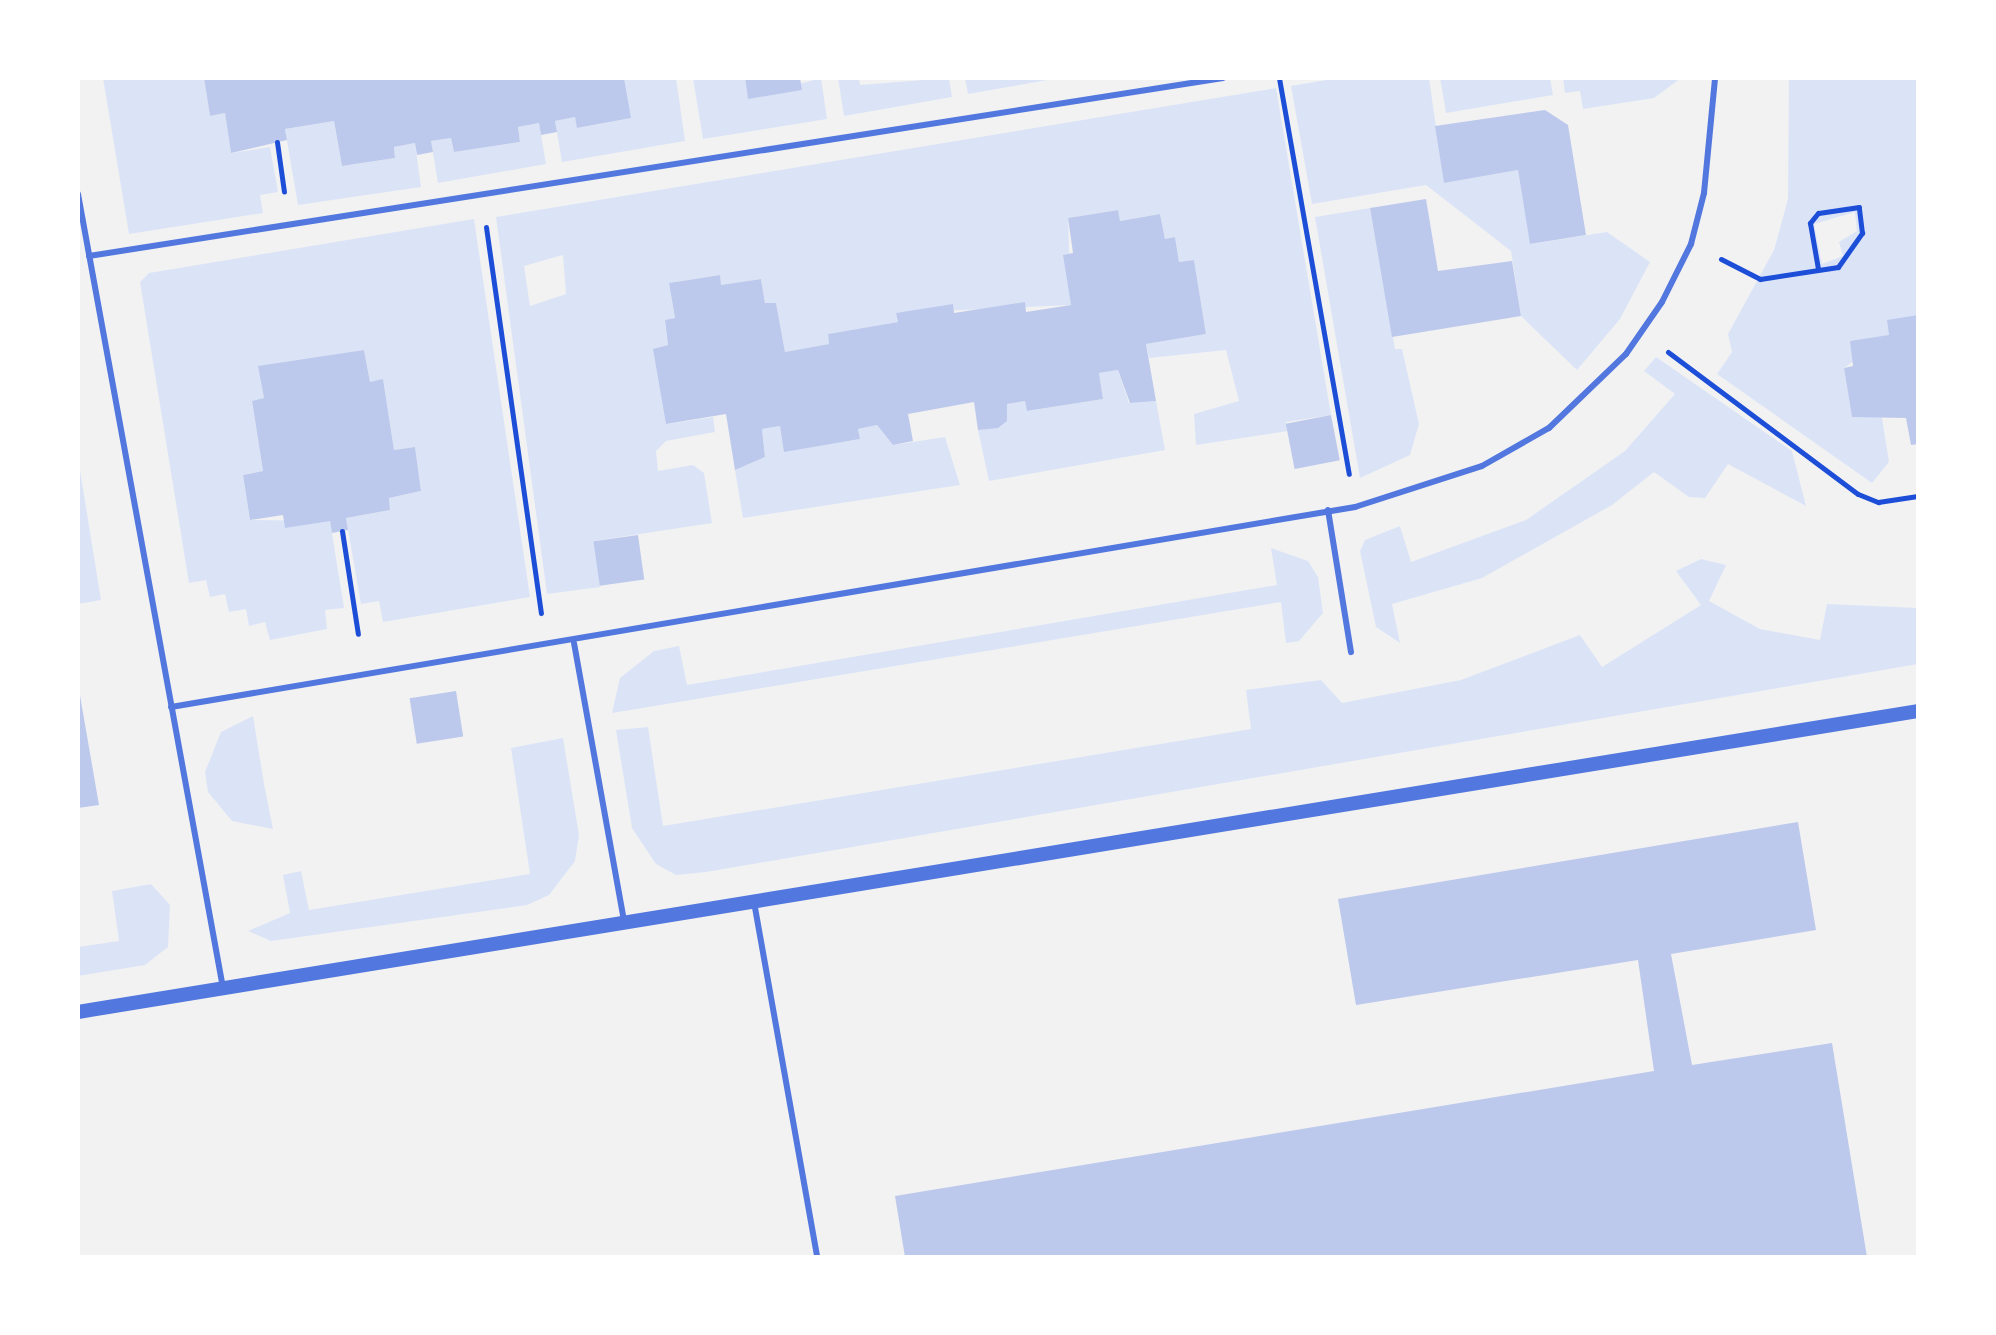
<!DOCTYPE html>
<style>
body{margin:0}
#map{position:relative;width:1996px;height:1335px;overflow:hidden;background:#f2f2f2;font-family:Lato,sans-serif}
div>[style]{position:absolute}
.green>*{inset:0;background:#dbe4f7}
.building>*{inset:0;background:#bdc9ec;transform-origin:0 0}
.path>*{height:5px;margin:-2.5px;padding:0 2.5px;transform-origin:2.5px;border-radius:2.5px;background:#1d4ed8}
.service>*{height:6px;margin:-3px;padding:0 3px;transform-origin:3px;border-radius:3px;background:#5277de}
.tertiary>*{height:14px;margin:-7px;padding:0 7px;transform-origin:7px;border-radius:7px;background:#5277de}
span{translate:-50% -50%;white-space:nowrap;text-align:center;line-height:1.15;-webkit-text-stroke:6px #fff;paint-order:stroke}
.frame{position:absolute;inset:0;border:80px solid #fff;pointer-events:none}
</style>
<div id="map">
<div class="green">
<i style="clip-path:polygon(103px 78px,204px 78px,210px 116px,225px 113px,231px 153px,270px 147px,278px 192px,260px 195px,263px 213px,129px 234px)"></i>
<i style="clip-path:polygon(624px 78px,676px 78px,685px 141px,562px 162px,555px 121px,575px 117px,578px 128px,630px 118px)"></i>
<i style="clip-path:polygon(693px 78px,745px 78px,748px 98px,821px 78px,827px 119px,703px 139px)"></i>
<i style="clip-path:polygon(838px 78px,859px 78px,860px 85px,949px 78px,952px 97px,844px 116px)"></i>
<i style="clip-path:polygon(965px 78px,1059px 78px,968px 94px)"></i>
<i style="clip-path:polygon(1338px 78px,1429px 78px,1444px 183px,1518px 170px,1531px 244px,1607px 232px,1650px 262px,1620px 319px,1577px 370px,1521px 316px,1511px 251px,1426px 185px,1312px 204px,1291px 86px)"></i>
<i style="clip-path:polygon(1440px 78px,1550px 78px,1553px 95px,1446px 113px)"></i>
<i style="clip-path:polygon(1563px 78px,1681px 78px,1654px 98px,1583px 109px,1580px 91px,1565px 93px)"></i>
<i style="clip-path:polygon(evenodd,1789px 78px,1918px 78px,1918px 315px,1844px 368px,1852px 416px,1881px 412px,1889px 462px,1872px 483px,1717px 374px,1732px 352px,1728px 334px,1774px 250px,1788px 199px,1789px 78px,1855px 212px,1857px 231px,1839px 242px,1843px 256px,1822px 264px,1814px 224px,1855px 212px)"></i>
<i style="clip-path:polygon(evenodd,1276px 88px,1331px 415px,1286px 422px,1288px 431px,1196px 445px,1194px 414px,1239px 401px,1226px 350px,1149px 358px,1146px 344px,1206px 334px,1194px 260px,1179px 262px,1175px 237px,1165px 239px,1160px 214px,1120px 221px,1117px 210px,1068px 218px,1071px 305px,896px 313px,898px 322px,828px 334px,829px 344px,785px 352px,776px 303px,765px 303px,761px 279px,721px 285px,719px 275px,669px 283px,675px 318px,665px 321px,668px 345px,654px 349px,667px 424px,713px 417px,715px 432px,666px 441px,656px 451px,658px 471px,693px 465px,704px 473px,712px 523px,594px 541px,600px 587px,547px 594px,496px 217px,1276px 88px,563px 255px,566px 294px,530px 306px,524px 266px,563px 255px)"></i>
<i style="clip-path:polygon(334px 121px,342px 166px,395px 158px,394px 147px,415px 143px,421px 187px,298px 205px,285px 129px)"></i>
<i style="clip-path:polygon(539px 123px,546px 164px,438px 183px,431px 141px,451px 138px,454px 152px,520px 142px,518px 127px)"></i>
<i style="clip-path:polygon(1370px 208px,1395px 349px,1402px 349px,1419px 424px,1410px 455px,1360px 478px,1315px 217px)"></i>
<i style="clip-path:polygon(474px 219px,530px 597px,383px 622px,379px 601px,361px 604px,346px 518px,390px 510px,389px 498px,421px 491px,415px 447px,394px 450px,383px 380px,370px 382px,364px 350px,259px 367px,264px 398px,252px 402px,263px 471px,243px 475px,250px 520px,330px 521px,344px 608px,325px 610px,327px 629px,270px 640px,265px 622px,249px 626px,246px 609px,229px 612px,225px 594px,210px 597px,206px 580px,189px 583px,140px 282px,149px 273px)"></i>
<i style="clip-path:polygon(1656px 357px,1792px 451px,1806px 506px,1728px 464px,1705px 498px,1689px 497px,1654px 472px,1612px 505px,1482px 578px,1392px 604px,1400px 643px,1376px 627px,1360px 551px,1365px 540px,1400px 526px,1411px 562px,1526px 520px,1625px 451px,1675px 394px,1644px 371px)"></i>
<i style="clip-path:polygon(1118px 370px,1129px 403px,1156px 401px,1165px 450px,989px 481px,978px 430px,1006px 421px,1007px 404px,1025px 401px,1028px 411px,1103px 399px,1099px 373px)"></i>
<i style="clip-path:polygon(877px 425px,893px 445px,945px 437px,960px 485px,743px 518px,735px 470px,765px 457px,762px 429px,780px 426px,785px 451px,860px 439px,858px 429px)"></i>
<i style="clip-path:polygon(78px 458px,101px 600px,78px 604px)"></i>
<i style="clip-path:polygon(1271px 548px,1308px 561px,1318px 577px,1323px 613px,1299px 641px,1286px 643px,1281px 602px,612px 713px,620px 678px,654px 651px,679px 646px,687px 685px,1277px 585px)"></i>
<i style="clip-path:polygon(1701px 559px,1726px 565px,1709px 601px,1760px 629px,1820px 640px,1827px 604px,1918px 608px,1918px 664px,706px 872px,676px 875px,656px 864px,632px 828px,616px 730px,648px 727px,663px 826px,1251px 729px,1246px 690px,1321px 680px,1342px 703px,1461px 680px,1580px 635px,1602px 667px,1701px 605px,1676px 571px)"></i>
<i style="clip-path:polygon(253px 716px,264px 784px,273px 829px,232px 821px,208px 792px,205px 772px,221px 732px)"></i>
<i style="clip-path:polygon(563px 738px,579px 835px,575px 861px,549px 895px,527px 905px,271px 941px,248px 931px,290px 913px,283px 875px,301px 871px,309px 910px,530px 874px,511px 748px)"></i>
<i style="clip-path:polygon(151px 884px,170px 905px,168px 947px,145px 965px,78px 976px,78px 947px,119px 941px,112px 891px)"></i>
</div>
<div class="building">
<i style="clip-path:polygon(204px 78px,624px 78px,631px 118px,577px 128px,575px 117px,555px 121px,557px 132px,541px 135px,539px 123px,518px 127px,520px 142px,454px 152px,451px 138px,431px 141px,433px 152px,417px 155px,415px 143px,394px 147px,395px 158px,342px 166px,334px 121px,285px 129px,287px 140px,231px 153px,225px 113px,210px 116px)"></i>
<i style="clip-path:polygon(745px 78px,800px 78px,802px 90px,748px 99px)"></i>
<i style="clip-path:polygon(1545px 110px,1568px 125px,1586px 235px,1530px 244px,1518px 170px,1444px 183px,1435px 126px)"></i>
<i style="clip-path:polygon(1426px 199px,1438px 271px,1512px 261px,1521px 316px,1392px 337px,1370px 208px)"></i>
<i style="clip-path:polygon(1118px 210px,1120px 221px,1160px 214px,1165px 239px,1175px 237px,1179px 262px,1194px 260px,1206px 334px,1146px 344px,1156px 401px,1130px 403px,1118px 370px,1099px 373px,1103px 399px,1027px 411px,1025px 401px,1007px 404px,1007px 421px,998px 428px,978px 430px,974px 402px,908px 414px,913px 441px,893px 445px,877px 425px,858px 429px,860px 439px,784px 452px,780px 426px,762px 429px,765px 457px,735px 470px,726px 414px,666px 424px,653px 349px,668px 345px,665px 320px,675px 318px,669px 283px,720px 275px,721px 285px,761px 279px,765px 303px,776px 303px,785px 352px,829px 344px,828px 334px,898px 322px,896px 313px,953px 304px,954px 313px,1025px 302px,1026px 312px,1071px 305px,1063px 255px,1073px 253px,1068px 218px)"></i>
<i style="clip-path:polygon(1918px 315px,1918px 444px,1911px 445px,1906px 418px,1852px 417px,1844px 368px,1853px 366px,1850px 341px,1889px 335px,1887px 320px)"></i>
<i style="clip-path:polygon(364px 350px,370px 382px,383px 379px,394px 450px,415px 447px,421px 491px,389px 498px,390px 510px,346px 518px,348px 530px,332px 533px,330px 521px,285px 528px,283px 515px,250px 520px,243px 475px,263px 471px,252px 401px,264px 398px,258px 366px)"></i>
<i style="left:1331px;top:415px;width:46px;height:46px;rotate:79deg"></i>
<i style="left:638px;top:535px;width:45px;height:45px;rotate:82deg"></i>
<i style="clip-path:polygon(78px 684px,99px 805px,78px 808px)"></i>
<i style="left:456px;top:691px;width:46px;height:47px;rotate:81deg"></i>
<i style="clip-path:polygon(1798px 822px,1816px 930px,1671px 954px,1692px 1065px,1832px 1043px,1867px 1257px,905px 1257px,895px 1196px,1654px 1071px,1638px 960px,1356px 1005px,1338px 899px)"></i>
</div>
<div class="path">
<i style="left:1279px;top:78px;width:402px;rotate:80deg"></i>
<i style="left:277px;top:142px;width:50px;rotate:82deg"></i>
<i style="left:486px;top:227px;width:390px;rotate:81.9deg"></i>
<i style="left:1721px;top:259px;width:44px;rotate:27.1deg"></i>
<i style="left:1760px;top:279px;width:79px;rotate:-8.7deg"></i>
<i style="left:1838px;top:267px;width:42px;rotate:-54.8deg"></i>
<i style="left:1862px;top:233px;width:26px;rotate:-97deg"></i>
<i style="left:1859px;top:207px;width:41px;rotate:171.7deg"></i>
<i style="left:1818px;top:213px;width:13px;rotate:129deg"></i>
<i style="left:1810px;top:223px;width:47px;rotate:80.1deg"></i>
<i style="left:1668px;top:352px;width:237px;rotate:36.8deg"></i>
<i style="left:1858px;top:494px;width:22px;rotate:22deg"></i>
<i style="left:1878px;top:502px;width:40px;rotate:-8.5deg"></i>
<i style="left:342px;top:531px;width:104px;rotate:81.2deg"></i>
</div>
<div class="service">
<i style="left:78px;top:194px;width:807px;rotate:79.65deg"></i>
<i style="left:89px;top:256px;width:1148px;rotate:-8.92deg"></i>
<i style="left:1328px;top:510px;width:144px;rotate:80.8deg"></i>
<i style="left:574px;top:643px;width:283px;rotate:79.8deg"></i>
<i style="left:171px;top:707px;width:1201px;rotate:-9.59deg"></i>
<i style="left:1355px;top:507px;width:133px;rotate:-17.9deg"></i>
<i style="left:1482px;top:466px;width:77px;rotate:-29.6deg"></i>
<i style="left:1549px;top:428px;width:107px;rotate:-43.9deg"></i>
<i style="left:1626px;top:354px;width:63px;rotate:-55.3deg"></i>
<i style="left:1662px;top:302px;width:65px;rotate:-63.4deg"></i>
<i style="left:1691px;top:244px;width:53px;rotate:-75.7deg"></i>
<i style="left:1704px;top:193px;width:116px;rotate:-84.5deg"></i>
<i style="left:754px;top:902px;width:361px;rotate:79.9deg"></i>
</div>
<div class="tertiary">
<i style="left:78px;top:1012px;width:1864px;rotate:-9.29deg"></i>
</div>
<div class="frame"></div>
</div>
